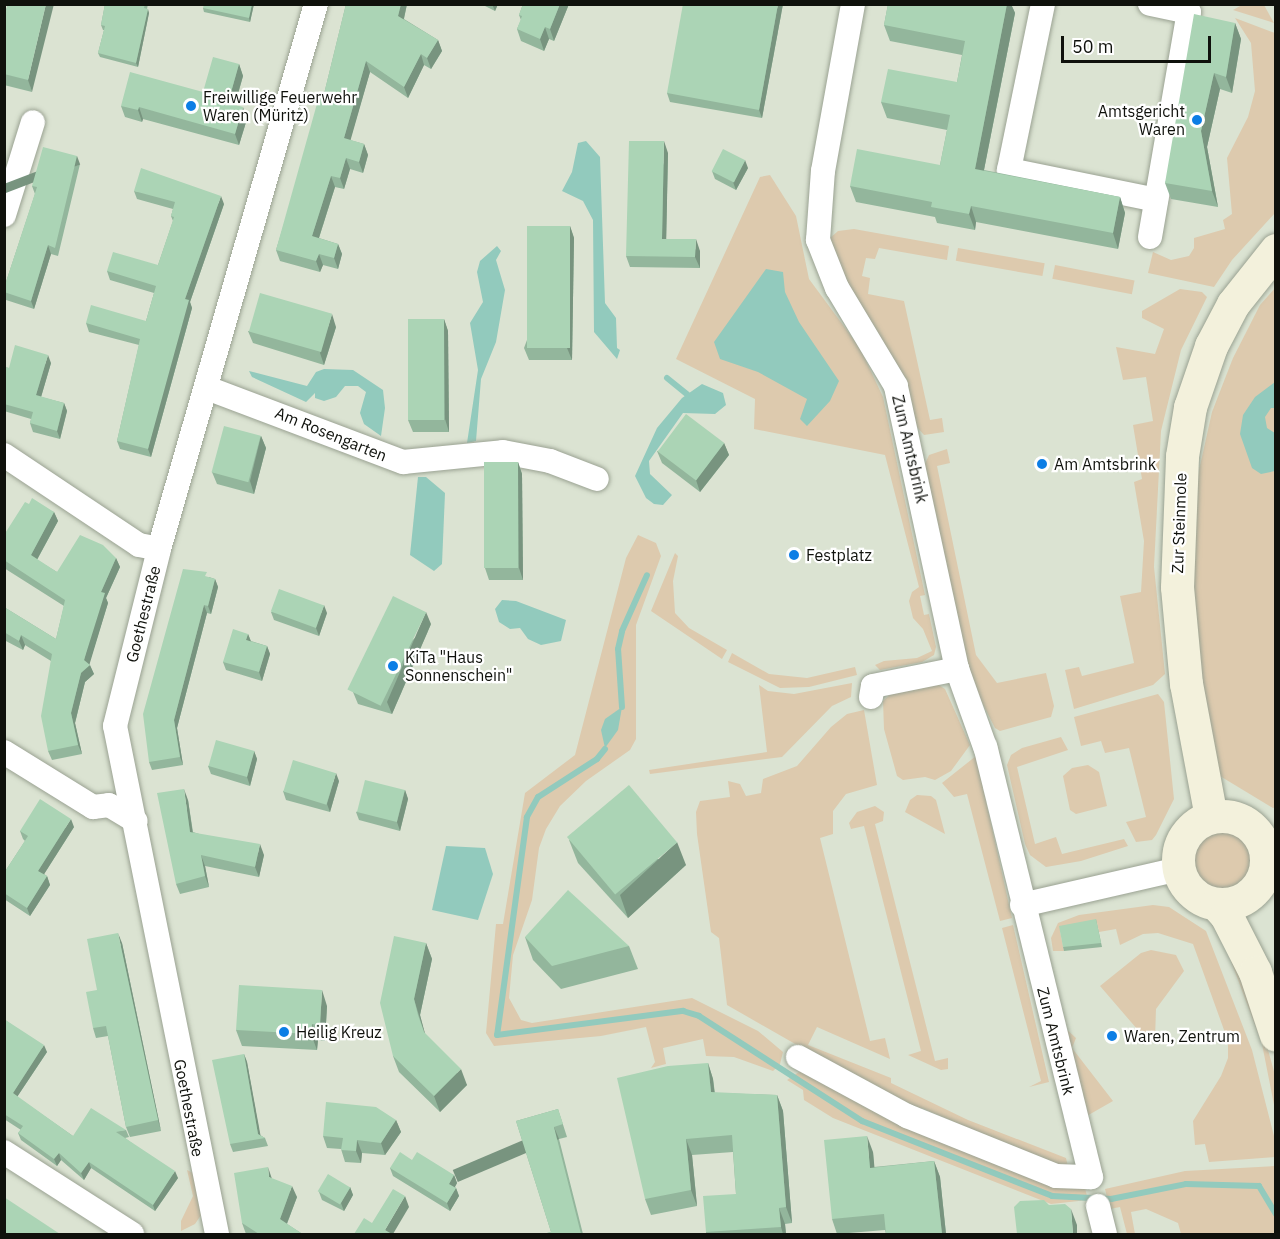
<!DOCTYPE html>
<meta charset="utf-8">
<style>
body{margin:0}
#map{position:relative;width:1280px;height:1239px;overflow:hidden;background:#dbe3d2;font-family:"IBM Plex Sans",sans-serif}
div>[style]{position:absolute}
.green>*{inset:0;background:#ddcaae;transform-origin:0 0}
.round{border-radius:50%}
.water>*{inset:0;background:#92cabd}
.stream>*{height:6px;margin:-3px;padding:0 3px;transform-origin:3px;border-radius:3px;background:#92cabd}
.roads{filter:drop-shadow(0 0 2px #9aa292) drop-shadow(0 0 2px #9aa292)}
.street>*{height:24px;margin:-12px;padding:0 12px;transform-origin:12px;border-radius:12px;background:#fff}
.secondary>*{height:33px;margin:-16.5px;padding:0 16.5px;transform-origin:16.5px;border-radius:16.5px;background:#f3f1dc}
.secondary>.ring{margin:-16.5px;padding:0;box-sizing:content-box;background:none;border:33px solid #f3f1dc;border-radius:50%}
.wall>*{inset:0;background:#93b69c}
.shaded-wall>*{inset:0;background:#78947f;transform-origin:0 0}
.building>*{inset:0;background:#abd4b5;transform-origin:0 0}
.dots>*{width:16px;height:16px;translate:-50% -50%;box-sizing:border-box;border:3px solid #fff;border-radius:50%}
span{translate:-50% -50%;white-space:nowrap;text-align:center;line-height:1.15;-webkit-text-stroke:4.5px #fff;paint-order:stroke}
.poi-label{font-size:16px;color:#0f110c}
.left{translate:0 -50%;text-align:left}
.right{translate:-100% -50%;text-align:right}
.street-label{font-size:16px;color:#0f110c}
.frame{position:absolute;inset:0;border:6px solid #0f110c;pointer-events:none}
.scale{position:absolute;left:1061px;top:36px;width:150px;height:27px;box-sizing:border-box;border:3px solid #0f110c;border-top:0;padding-left:8px;font-size:18px;line-height:21px;white-space:nowrap;color:#0f110c;-webkit-text-stroke:4px #fff;paint-order:stroke}
</style>
<div id="map">
<div class="green">
<i style="clip-path:polygon(1242px 5px,1264px 5px,1274px 23px,1233px 10px)"></i>
<i style="clip-path:polygon(1235px 18px,1275px 33px,1275px 213px,1232px 260px,1214px 287px,1148px 273px,1153px 252px,1171px 260px,1189px 256px,1194px 248px,1194px 238px,1225px 229px,1223px 220px,1232px 214px,1227px 158px,1248px 117px,1255px 91px,1251px 43px)"></i>
<i style="clip-path:polygon(770px 175px,796px 216px,809px 279px,860px 348px,883px 397px,925px 595px,920px 596px,924px 615px,929px 614px,936px 647px,934px 655px,922px 662px,880px 670px,875px 665px,884px 661px,917px 658px,932px 651px,923px 629px,913px 618px,909px 601px,912px 592px,919px 587px,885px 455px,754px 429px,755px 399px,676px 359px,760px 177px)"></i>
<i style="clip-path:polygon(854px 229px,949px 246px,947px 260px,879px 248px,875px 259px,866px 258px,862px 276px,870px 278px,868px 294px,904px 301px,930px 420px,942px 418px,944px 432px,924px 435px,916px 426px,902px 374px,852px 297px,829px 239px,838px 231px)"></i>
<i style="left:958px;top:248px;width:88px;height:13px;rotate:10deg"></i>
<i style="left:1055px;top:265px;width:81px;height:14px;rotate:11deg"></i>
<i style="clip-path:polygon(1275px 288px,1276px 807px,1273px 808px,1215px 773px,1187px 587px,1191px 506px,1212px 412px,1233px 358px,1260px 305px)"></i>
<i style="clip-path:polygon(1180px 289px,1202px 292px,1207px 297px,1181px 350px,1161px 431px,1154px 567px,1165px 674px,1153px 685px,1074px 709px,1065px 670px,1079px 667px,1082px 676px,1134px 663px,1120px 596px,1141px 592px,1144px 541px,1134px 482px,1142px 479px,1133px 425px,1153px 421px,1146px 377px,1123px 380px,1116px 347px,1155px 354px,1164px 329px,1142px 318px,1142px 311px)"></i>
<i style="clip-path:polygon(947px 449px,950px 463px,937px 466px,976px 655px,997px 683px,1046px 673px,1054px 706px,1051px 717px,1000px 731px,995px 728px,968px 675px,924px 466px,929px 455px)"></i>
<i style="clip-path:polygon(638px 535px,656px 543px,661px 556px,636px 625px,636px 739px,630px 750px,586px 781px,560px 806px,546px 829px,539px 848px,532px 900px,513px 955px,509px 998px,521px 1020px,532px 1023px,692px 998px,758px 1031px,783px 1052px,780px 1064px,773px 1071px,734px 1057px,706px 1056px,703px 1039px,663px 1048px,666px 1064px,651px 1068px,655px 1062px,646px 1027px,601px 1036px,494px 1046px,486px 1033px,496px 924px,503px 924px,525px 793px,575px 755px,626px 558px)"></i>
<i style="clip-path:polygon(675px 553px,678px 556px,673px 581px,675px 613px,689px 628px,727px 650px,722px 659px,651px 611px)"></i>
<i style="clip-path:polygon(732px 653px,769px 674px,807px 678px,855px 667px,857px 675px,809px 687px,780px 688px,728px 662px)"></i>
<i style="clip-path:polygon(934px 682px,945px 689px,970px 745px,951px 771px,935px 780px,925px 777px,903px 780px,897px 776px,884px 729px,883px 701px,894px 691px)"></i>
<i style="clip-path:polygon(852px 683px,851px 697px,832px 706px,782px 757px,650px 774px,649px 770px,767px 752px,759px 685px,768px 691px,794px 694px)"></i>
<i style="clip-path:polygon(1158px 694px,1164px 702px,1174px 799px,1156px 835px,1152px 840px,1136px 842px,1126px 822px,1146px 817px,1129px 748px,1105px 753px,1101px 741px,1081px 746px,1074px 717px)"></i>
<i style="clip-path:polygon(864px 710px,877px 785px,846px 794px,833px 811px,833px 834px,820px 838px,870px 1041px,885px 1038px,890px 1059px,817px 1027px,808px 1045px,891px 1078px,891px 1083px,968px 1120px,1066px 1158px,1068px 1167px,1064px 1170px,955px 1129px,952px 1121px,922px 1108px,916px 1113px,727px 1005px,719px 938px,711px 932px,697px 834px,696px 812px,700px 801px,730px 797px,728px 781px,740px 784px,746px 796px,761px 793px,763px 779px,797px 766px,831px 727px,847px 714px)"></i>
<i style="clip-path:polygon(1061px 737px,1068px 750px,1017px 767px,1035px 844px,1056px 837px,1062px 854px,1124px 839px,1128px 846px,1081px 861px,1046px 867px,1030px 855px,1025px 844px,1007px 765px,1011px 755px,1022px 748px)"></i>
<i style="clip-path:polygon(976px 756px,1012px 918px,1000px 921px,967px 794px,954px 797px,942px 783px)"></i>
<i style="clip-path:polygon(1088px 765px,1099px 772px,1107px 806px,1076px 814px,1070px 810px,1063px 776px,1072px 768px)"></i>
<i style="clip-path:polygon(917px 795px,931px 796px,936px 800px,945px 834px,905px 812px,910px 800px)"></i>
<i style="clip-path:polygon(875px 806px,884px 812px,883px 821px,875px 824px,935px 1061px,948px 1058px,948px 1069px,941px 1070px,908px 1055px,921px 1051px,864px 826px,851px 829px,849px 823px,857px 812px)"></i>
<i class="round" style="left:1192px;top:829px;width:60px;height:60px"></i>
<i style="clip-path:polygon(1153px 905px,1169px 907px,1206px 931px,1252px 1050px,1275px 1140px,1275px 1157px,1209px 1162px,1205px 1144px,1195px 1145px,1193px 1121px,1221px 1076px,1228px 1058px,1228px 1041px,1193px 944px,1158px 933px,1143px 934px,1120px 945px,1116px 929px,1099px 932px,1097px 923px,1060px 931px,1064px 951px,1053px 951px,1051px 938px,1058px 923px,1079px 915px)"></i>
<i style="clip-path:polygon(1013px 925px,1049px 1082px,1029px 1087px,1041px 1081px,1002px 928px)"></i>
<i style="clip-path:polygon(1225px 945px,1255px 1003px,1275px 1075px,1275px 1110px,1262px 1044px)"></i>
<i style="clip-path:polygon(1151px 950px,1176px 955px,1184px 971px,1156px 1009px,1155px 1039px,1150px 1044px,1100px 986px,1141px 953px)"></i>
<i style="clip-path:polygon(1064px 1027px,1076px 1038px,1072px 1048px,1113px 1101px,1085px 1117px)"></i>
<i style="clip-path:polygon(802px 1070px,1084px 1184px,1088px 1200px,1051px 1204px,833px 1118px,804px 1100px,803px 1090px,787px 1080px)"></i>
<i style="clip-path:polygon(1275px 1166px,1275px 1234px,1181px 1234px,1178px 1223px,1146px 1209px,1131px 1212px,1135px 1234px,1127px 1234px,1120px 1207px,1110px 1209px,1105px 1189px,1185px 1171px)"></i>
<i style="clip-path:polygon(187px 1170px,195px 1174px,201px 1215px,195px 1224px,181px 1231px,181px 1221px,193px 1196px)"></i>
</div>
<div class="water">
<i style="clip-path:polygon(586px 141px,600px 157px,605px 303px,616px 318px,617px 348px,620px 350px,617px 359px,594px 332px,593px 220px,583px 201px,562px 191px,572px 172px,578px 143px)"></i>
<i style="clip-path:polygon(497px 246px,501px 251px,496px 260px,505px 290px,496px 342px,481px 379px,476px 441px,467px 443px,478px 370px,470px 323px,483px 302px,477px 272px,480px 261px)"></i>
<i style="clip-path:polygon(766px 269px,783px 272px,785px 292px,799px 322px,839px 381px,830px 401px,807px 426px,800px 419px,807px 399px,758px 372px,720px 359px,714px 342px)"></i>
<i style="clip-path:polygon(324px 369px,353px 370px,383px 390px,385px 408px,381px 436px,364px 424px,360px 413px,366px 392px,358px 386px,345px 386px,336px 397px,324px 401px,315px 398px,315px 393px,306px 402px,252px 377px,249px 371px,307px 386px,316px 372px)"></i>
<i style="clip-path:polygon(1275px 382px,1275px 408px,1271px 408px,1265px 417px,1267px 428px,1275px 433px,1275px 471px,1261px 474px,1252px 468px,1240px 434px,1243px 415px,1255px 397px)"></i>
<i style="clip-path:polygon(702px 384px,723px 393px,726px 405px,715px 414px,683px 413px,649px 461px,650px 474px,672px 495px,663px 505px,654px 504px,646px 498px,635px 476px,657px 428px,682px 398px)"></i>
<i style="clip-path:polygon(418px 477px,426px 477px,445px 493px,442px 564px,434px 571px,410px 555px)"></i>
<i style="clip-path:polygon(502px 600px,516px 601px,566px 620px,561px 641px,541px 645px,528px 639px,520px 628px,510px 629px,499px 622px,495px 609px)"></i>
<i style="clip-path:polygon(622px 707px,618px 730px,605px 748px,601px 730px,605px 719px)"></i>
<i style="clip-path:polygon(446px 846px,485px 848px,493px 874px,478px 920px,432px 910px)"></i>
</div>
<div class="stream">
<i style="left:667px;top:378px;width:26px;rotate:39deg"></i>
<i style="left:622px;top:707px;width:58px;rotate:-93.9deg"></i>
<i style="left:618px;top:649px;width:18px;rotate:-77deg"></i>
<i style="left:622px;top:631px;width:61px;rotate:-65.9deg"></i>
<i style="left:605px;top:749px;width:13px;rotate:129deg"></i>
<i style="left:597px;top:759px;width:70px;rotate:147.2deg"></i>
<i style="left:538px;top:797px;width:23px;rotate:119deg"></i>
<i style="left:527px;top:817px;width:220px;rotate:97.8deg"></i>
<i style="left:497px;top:1035px;width:188px;rotate:-7.4deg"></i>
<i style="left:683px;top:1011px;width:17px;rotate:17deg"></i>
<i style="left:699px;top:1016px;width:194px;rotate:32.8deg"></i>
<i style="left:862px;top:1121px;width:204px;rotate:21.5deg"></i>
<i style="left:1052px;top:1196px;width:59px;rotate:2.9deg"></i>
<i style="left:1111px;top:1199px;width:76px;rotate:-11.3deg"></i>
<i style="left:1186px;top:1184px;width:73px;rotate:1.6deg"></i>
<i style="left:1259px;top:1186px;width:33px;rotate:59deg"></i>
</div>
<div class="roads">
<div class="street">
<i style="left:1043px;top:4px;width:169px;rotate:101.6deg"></i>
<i style="left:1009px;top:170px;width:150px;rotate:11.5deg"></i>
<i style="left:4px;top:215px;width:97px;rotate:-72.7deg"></i>
<i style="left:1150px;top:237px;width:228px;rotate:-80.2deg"></i>
<i style="left:1189px;top:12px;width:40px;rotate:-168deg"></i>
<i style="left:207px;top:388px;width:210px;rotate:20.7deg"></i>
<i style="left:403px;top:462px;width:100px;rotate:-5.7deg"></i>
<i style="left:503px;top:452px;width:48px;rotate:10.8deg"></i>
<i style="left:550px;top:461px;width:50px;rotate:21deg"></i>
<i style="left:4px;top:455px;width:162px;rotate:33.7deg"></i>
<i style="left:139px;top:545px;width:20px;rotate:11deg"></i>
<i style="left:871px;top:697px;width:11px;rotate:-80deg"></i>
<i style="left:873px;top:686px;width:86px;rotate:-11.4deg"></i>
<i style="left:4px;top:752px;width:105px;rotate:31.7deg"></i>
<i style="left:93px;top:807px;width:16px;rotate:-7deg"></i>
<i style="left:109px;top:805px;width:31px;rotate:31deg"></i>
<i style="left:1022px;top:905px;width:161px;rotate:-12.9deg"></i>
<i style="left:798px;top:1057px;width:124px;rotate:28.4deg"></i>
<i style="left:907px;top:1116px;width:161px;rotate:21.9deg"></i>
<i style="left:1056px;top:1176px;width:35px;rotate:2deg"></i>
<i style="left:1091px;top:1177px;width:443px;rotate:-103.8deg"></i>
<i style="left:985px;top:747px;width:83px;rotate:-109.7deg"></i>
<i style="left:957px;top:669px;width:289px;rotate:-102.2deg"></i>
<i style="left:896px;top:386px;width:114px;rotate:-121deg"></i>
<i style="left:837px;top:288px;width:52px;rotate:-111.6deg"></i>
<i style="left:818px;top:240px;width:69px;rotate:-85.9deg"></i>
<i style="left:823px;top:171px;width:170px;rotate:-79.8deg"></i>
<i style="left:4px;top:1152px;width:152px;rotate:32.6deg"></i>
<i style="left:1098px;top:1206px;width:29px;rotate:76deg"></i>
<i style="left:217px;top:1234px;width:518px;rotate:-101.35deg"></i>
<i style="left:115px;top:726px;width:182px;rotate:-76deg"></i>
<i style="left:159px;top:549px;width:567px;rotate:-73.93deg"></i>
</div>
<div class="secondary">
<i class="ring" style="left:1178px;top:816px;width:55px;height:55px"></i>
<i style="left:1211px;top:817px;width:135px;rotate:-100.6deg"></i>
<i style="left:1186px;top:684px;width:97px;rotate:-95.3deg"></i>
<i style="left:1177px;top:587px;width:131px;rotate:-87.8deg"></i>
<i style="left:1182px;top:456px;width:50px;rotate:-80.7deg"></i>
<i style="left:1190px;top:407px;width:65px;rotate:-71deg"></i>
<i style="left:1211px;top:346px;width:47px;rotate:-62.4deg"></i>
<i style="left:1233px;top:304px;width:69px;rotate:-51.5deg"></i>
<i style="left:1216px;top:904px;width:15px;rotate:48deg"></i>
<i style="left:1226px;top:915px;width:64px;rotate:63deg"></i>
<i style="left:1255px;top:972px;width:66px;rotate:71.6deg"></i>
</div>
</div>
<div class="wall">
<i style="clip-path:polygon(8px 4px,32px 92px,4px 85px,4px 17px)"></i>
<i style="clip-path:polygon(105px 4px,148px 4px,147px 9px,149px 13px,138px 67px,100px 57px,98px 53px,104px 30px,103px 30px,101px 25px)"></i>
<i style="clip-path:polygon(254px 4px,250px 22px,204px 12px,203px 8px)"></i>
<i style="clip-path:polygon(346px 4px,407px 4px,404px 19px,438px 40px,442px 51px,431px 69px,424px 65px,408px 98px,370px 72px,350px 140px,364px 144px,368px 155px,363px 173px,350px 169px,344px 189px,335px 187px,319px 238px,338px 244px,342px 254px,338px 269px,323px 265px,320px 272px,280px 261px,276px 250px,324px 94px)"></i>
<i style="clip-path:polygon(481px 4px,498px 4px,495px 11px)"></i>
<i style="clip-path:polygon(523px 4px,569px 4px,554px 41px,549px 39px,544px 51px,521px 41px,517px 29px,521px 20px,519px 15px)"></i>
<i style="clip-path:polygon(783px 4px,762px 118px,670px 102px,667px 93px)"></i>
<i style="clip-path:polygon(888px 4px,1011px 4px,1015px 13px,984px 170px,1120px 197px,1125px 213px,1118px 249px,976px 222px,975px 230px,937px 223px,935px 217px,856px 202px,850px 186px,940px 165px,947px 130px,887px 118px,881px 102px,957px 82px,962px 55px,890px 41px,884px 25px)"></i>
<i style="clip-path:polygon(1235px 23px,1241px 39px,1232px 93px,1220px 89px,1207px 147px,1218px 207px,1171px 199px,1165px 183px)"></i>
<i style="clip-path:polygon(239px 64px,243px 76px,235px 105px,247px 119px,239px 145px,143px 119px,142px 122px,125px 117px,121px 106px,203px 92px)"></i>
<i style="clip-path:polygon(668px 153px,666px 239px,700px 251px,700px 268px,630px 267px,626px 256px)"></i>
<i style="clip-path:polygon(80px 164px,58px 256px,51px 254px,34px 309px,6px 300px,4px 295px,4px 288px,35px 194px,32px 186px)"></i>
<i style="clip-path:polygon(748px 168px,736px 190px,715px 179px,712px 171px)"></i>
<i style="clip-path:polygon(134px 191px,224px 204px,190px 302px,192px 308px,151px 457px,120px 449px,117px 441px,139px 345px,89px 332px,86px 323px,146px 321px,154px 293px,110px 280px,107px 271px,158px 265px,173px 221px,171px 216px,173px 209px,137px 199px)"></i>
<i style="clip-path:polygon(570px 226px,574px 238px,572px 360px,529px 360px,524px 348px)"></i>
<i style="clip-path:polygon(444px 319px,448px 331px,449px 432px,413px 432px,408px 420px)"></i>
<i style="clip-path:polygon(336px 327px,324px 365px,253px 343px,248px 331px)"></i>
<i style="clip-path:polygon(51px 363px,41px 397px,64px 403px,67px 411px,60px 439px,33px 432px,30px 423px,31px 419px,4px 411px,4px 367px,9px 368px)"></i>
<i style="clip-path:polygon(261px 436px,266px 448px,254px 494px,217px 484px,212px 472px)"></i>
<i style="clip-path:polygon(724px 443px,729px 455px,700px 492px,662px 463px,657px 451px)"></i>
<i style="clip-path:polygon(518px 462px,522px 474px,523px 580px,489px 580px,485px 568px)"></i>
<i style="clip-path:polygon(29px 504px,54px 512px,58px 521px,37px 560px,57px 572px,116px 558px,120px 567px,106px 598px,108px 603px,89px 664px,94px 674px,85px 682px,75px 723px,82px 754px,52px 760px,48px 751px,51px 661px,25px 645px,23px 650px,4px 640px,4px 607px,56px 639px,64px 606px,4px 568px,4px 535px)"></i>
<i style="clip-path:polygon(209px 577px,215px 579px,218px 587px,211px 614px,207px 613px,177px 728px,183px 765px,152px 770px,149px 762px)"></i>
<i style="clip-path:polygon(271px 612px,327px 613px,319px 636px,274px 620px)"></i>
<i style="clip-path:polygon(431px 624px,392px 714px,358px 704px,353px 692px)"></i>
<i style="clip-path:polygon(248px 634px,251px 641px,267px 646px,270px 654px,262px 681px,226px 670px,223px 662px)"></i>
<i style="clip-path:polygon(254px 751px,257px 759px,250px 786px,211px 774px,208px 766px)"></i>
<i style="clip-path:polygon(339px 781px,330px 812px,286px 800px,283px 791px)"></i>
<i style="clip-path:polygon(405px 790px,408px 799px,400px 831px,359px 820px,356px 812px)"></i>
<i style="clip-path:polygon(188px 800px,193px 832px,264px 855px,259px 877px,205px 866px,209px 887px,180px 894px,176px 884px)"></i>
<i style="clip-path:polygon(74px 827px,44px 874px,47px 876px,50px 885px,30px 916px,4px 899px,4px 873px,25px 841px,23px 839px,20px 831px)"></i>
<i style="clip-path:polygon(569px 840px,686px 865px,628px 918px,578px 863px)"></i>
<i style="clip-path:polygon(1096px 919px,1102px 947px,1064px 951px,1063px 947px)"></i>
<i style="clip-path:polygon(525px 937px,629px 946px,638px 969px,561px 989px,533px 960px)"></i>
<i style="clip-path:polygon(122px 943px,161px 1131px,130px 1137px,126px 1127px,108px 1036px,96px 1038px,93px 1028px,97px 990px)"></i>
<i style="clip-path:polygon(426px 943px,432px 959px,420px 1015px,424px 1031px,425px 1034px,467px 1085px,440px 1112px,399px 1072px,393px 1056px)"></i>
<i style="clip-path:polygon(327px 1006px,325px 1041px,318px 1040px,317px 1050px,242px 1046px,236px 1030px)"></i>
<i style="clip-path:polygon(4px 1019px,47px 1052px,17px 1097px,73px 1136px,126px 1130px,129px 1137px,125px 1138px,178px 1178px,155px 1211px,91px 1168px,84px 1180px,61px 1160px,57px 1166px,21px 1140px,18px 1133px,21px 1130px,4px 1119px)"></i>
<i style="clip-path:polygon(244px 1054px,247px 1062px,260px 1135px,265px 1138px,268px 1146px,233px 1152px,230px 1144px)"></i>
<i style="clip-path:polygon(708px 1063px,713px 1079px,715px 1093px,777px 1095px,783px 1111px,792px 1223px,785px 1224px,786px 1234px,706px 1234px,706px 1232px,736px 1194px,733px 1152px,692px 1155px,697px 1206px,651px 1215px,645px 1199px)"></i>
<i style="clip-path:polygon(558px 1109px,567px 1137px,559px 1139px,583px 1234px,543px 1234px,551px 1232px,516px 1121px)"></i>
<i style="clip-path:polygon(396px 1120px,401px 1132px,385px 1155px,362px 1153px,361px 1163px,345px 1162px,341px 1149px,327px 1148px,323px 1136px)"></i>
<i style="clip-path:polygon(873px 1152px,874px 1167px,934px 1161px,940px 1177px,946px 1234px,886px 1234px,885px 1230px,837px 1234px,832px 1219px)"></i>
<i style="clip-path:polygon(412px 1160px,454px 1175px,457px 1183px,455px 1187px,456px 1188px,459px 1196px,450px 1211px,393px 1176px,390px 1168px)"></i>
<i style="clip-path:polygon(272px 1179px,297px 1197px,287px 1224px,301px 1233px,302px 1234px,246px 1234px,242px 1223px)"></i>
<i style="clip-path:polygon(350px 1187px,353px 1195px,344px 1211px,322px 1200px,319px 1192px)"></i>
</div>
<div class="shaded-wall">
<i style="clip-path:polygon(46px 4px,54px 4px,32px 92px,28px 80px)"></i>
<i style="clip-path:polygon(252px 4px,254px 4px,250px 22px,249px 18px)"></i>
<i style="clip-path:polygon(401px 4px,407px 4px,402px 27px,398px 16px)"></i>
<i style="clip-path:polygon(492px 4px,498px 4px,495px 11px)"></i>
<i style="clip-path:polygon(560px 4px,569px 4px,554px 41px,550px 29px)"></i>
<i style="clip-path:polygon(778px 4px,783px 4px,762px 118px,759px 110px)"></i>
<i style="clip-path:polygon(1007px 4px,1011px 4px,1015px 13px,981px 185px,975px 169px)"></i>
<i style="clip-path:polygon(148px 9px,149px 13px,138px 67px,136px 63px)"></i>
<i style="clip-path:polygon(1235px 23px,1241px 39px,1232px 93px,1226px 77px)"></i>
<i style="clip-path:polygon(545px 27px,549px 39px,544px 51px,540px 39px)"></i>
<i style="clip-path:polygon(438px 40px,442px 51px,431px 69px,427px 58px)"></i>
<i style="clip-path:polygon(421px 54px,424px 65px,408px 98px,404px 87px)"></i>
<i style="clip-path:polygon(366px 61px,370px 72px,348px 149px,344px 138px)"></i>
<i style="clip-path:polygon(239px 64px,243px 76px,232px 114px,228px 103px)"></i>
<i style="clip-path:polygon(1214px 73px,1220px 89px,1207px 147px,1218px 207px,1212px 191px,1201px 131px)"></i>
<i style="clip-path:polygon(139px 107px,143px 119px,142px 122px,138px 110px)"></i>
<i style="clip-path:polygon(243px 107px,247px 119px,239px 145px,235px 134px)"></i>
<i style="clip-path:polygon(664px 141px,668px 153px,666px 250px,662px 239px)"></i>
<i style="clip-path:polygon(364px 144px,368px 155px,363px 173px,359px 162px)"></i>
<i style="left:77px;top:156px;width:9px;height:95px;rotate:69deg"></i>
<i style="clip-path:polygon(346px 158px,350px 169px,344px 189px,340px 178px)"></i>
<i style="clip-path:polygon(745px 160px,748px 168px,736px 190px,733px 182px)"></i>
<i style="clip-path:polygon(331px 176px,335px 187px,316px 247px,312px 236px)"></i>
<i style="clip-path:polygon(221px 196px,224px 204px,190px 302px,192px 308px,151px 457px,148px 449px,185px 299px)"></i>
<i style="clip-path:polygon(1120px 197px,1125px 213px,1118px 249px,1113px 233px)"></i>
<i style="clip-path:polygon(971px 206px,976px 222px,975px 230px,969px 214px)"></i>
<i style="clip-path:polygon(570px 226px,574px 238px,572px 360px,567px 348px)"></i>
<i style="clip-path:polygon(696px 239px,700px 251px,700px 268px,695px 257px)"></i>
<i style="clip-path:polygon(338px 244px,342px 254px,338px 269px,334px 258px)"></i>
<i style="clip-path:polygon(48px 245px,51px 254px,34px 309px,31px 301px)"></i>
<i style="clip-path:polygon(319px 254px,323px 265px,320px 272px,316px 261px)"></i>
<i style="clip-path:polygon(332px 314px,336px 327px,324px 365px,320px 353px)"></i>
<i style="clip-path:polygon(444px 319px,448px 331px,449px 432px,445px 419px)"></i>
<i style="clip-path:polygon(48px 355px,51px 363px,39px 404px,36px 395px)"></i>
<i style="clip-path:polygon(64px 403px,67px 411px,60px 439px,57px 431px)"></i>
<i style="clip-path:polygon(261px 436px,266px 448px,254px 494px,250px 481px)"></i>
<i style="clip-path:polygon(724px 443px,729px 455px,700px 492px,696px 480px)"></i>
<i style="clip-path:polygon(518px 462px,522px 474px,523px 580px,519px 568px)"></i>
<i style="clip-path:polygon(54px 512px,58px 521px,34px 565px,31px 555px)"></i>
<i style="clip-path:polygon(116px 558px,120px 567px,106px 598px,108px 603px,89px 666px,90px 665px,94px 674px,85px 682px,75px 723px,82px 754px,78px 745px,71px 713px,101px 592px)"></i>
<i style="clip-path:polygon(215px 579px,218px 587px,211px 614px,208px 606px)"></i>
<i style="clip-path:polygon(204px 605px,207px 613px,177px 728px,183px 765px,180px 757px,174px 720px)"></i>
<i style="clip-path:polygon(324px 605px,327px 613px,319px 636px,316px 628px)"></i>
<i style="clip-path:polygon(426px 612px,431px 624px,392px 714px,387px 702px)"></i>
<i style="clip-path:polygon(248px 634px,251px 642px,246px 640px)"></i>
<i style="clip-path:polygon(21px 635px,25px 645px,23px 650px,19px 641px)"></i>
<i style="clip-path:polygon(267px 646px,270px 654px,262px 681px,259px 672px)"></i>
<i style="clip-path:polygon(254px 751px,257px 759px,250px 786px,247px 777px)"></i>
<i style="clip-path:polygon(336px 773px,339px 781px,330px 812px,327px 804px)"></i>
<i style="clip-path:polygon(184px 789px,188px 800px,194px 842px,190px 832px)"></i>
<i style="clip-path:polygon(405px 790px,408px 799px,400px 831px,397px 822px)"></i>
<i style="clip-path:polygon(71px 819px,74px 827px,41px 879px,38px 871px)"></i>
<i style="clip-path:polygon(677px 842px,686px 865px,628px 918px,620px 895px)"></i>
<i style="clip-path:polygon(260px 844px,264px 855px,259px 877px,255px 867px)"></i>
<i style="clip-path:polygon(201px 855px,205px 866px,209px 887px,205px 876px)"></i>
<i style="clip-path:polygon(47px 876px,50px 885px,30px 916px,27px 908px)"></i>
<i style="clip-path:polygon(118px 933px,122px 943px,161px 1131px,158px 1120px)"></i>
<i style="clip-path:polygon(426px 943px,432px 959px,420px 1015px,429px 1048px,424px 1032px,414px 999px)"></i>
<i style="clip-path:polygon(322px 990px,327px 1006px,325px 1041px,320px 1025px)"></i>
<i style="clip-path:polygon(312px 1024px,318px 1040px,317px 1050px,311px 1034px)"></i>
<i style="clip-path:polygon(44px 1045px,47px 1052px,15px 1100px,13px 1093px)"></i>
<i style="clip-path:polygon(244px 1054px,247px 1062px,261px 1138px,258px 1134px)"></i>
<i style="clip-path:polygon(708px 1063px,713px 1079px,716px 1108px,711px 1092px)"></i>
<i style="clip-path:polygon(461px 1069px,467px 1085px,440px 1112px,434px 1096px)"></i>
<i style="clip-path:polygon(777px 1095px,783px 1111px,792px 1223px,786px 1207px)"></i>
<i style="clip-path:polygon(396px 1120px,401px 1132px,385px 1155px,381px 1143px)"></i>
<i style="left:554px;top:1127px;width:13px;height:110px;rotate:67deg"></i>
<i style="clip-path:polygon(867px 1136px,873px 1152px,876px 1184px,870px 1168px)"></i>
<i style="clip-path:polygon(686px 1139px,692px 1155px,697px 1206px,691px 1190px)"></i>
<i style="clip-path:polygon(357px 1140px,362px 1153px,361px 1163px,356px 1151px)"></i>
<i style="clip-path:polygon(59px 1153px,61px 1160px,57px 1166px,54px 1159px)"></i>
<i style="clip-path:polygon(934px 1161px,940px 1177px,946px 1234px,942px 1234px)"></i>
<i style="clip-path:polygon(89px 1162px,91px 1168px,84px 1180px,81px 1173px)"></i>
<i style="clip-path:polygon(268px 1167px,272px 1179px,269px 1177px)"></i>
<i style="clip-path:polygon(175px 1171px,178px 1178px,155px 1211px,153px 1205px)"></i>
<i style="clip-path:polygon(454px 1175px,457px 1183px,452px 1192px,449px 1184px)"></i>
<i style="clip-path:polygon(292px 1186px,297px 1197px,284px 1231px,280px 1219px)"></i>
<i style="clip-path:polygon(350px 1187px,353px 1195px,344px 1211px,341px 1203px)"></i>
<i style="clip-path:polygon(456px 1188px,459px 1196px,450px 1211px,447px 1203px)"></i>
<i style="clip-path:polygon(405px 1196px,409px 1207px,393px 1234px,387px 1234px,385px 1230px)"></i>
<i style="clip-path:polygon(779px 1208px,785px 1224px,786px 1234px,783px 1234px,781px 1227px)"></i>
<i style="clip-path:polygon(1071px 1209px,1077px 1225px,1077px 1234px,1073px 1234px)"></i>
</div>
<div class="building">
<i style="clip-path:polygon(8px 4px,46px 4px,28px 80px,4px 74px,4px 17px)"></i>
<i style="clip-path:polygon(105px 4px,145px 4px,144px 8px,148px 9px,136px 63px,98px 53px,105px 26px,101px 25px)"></i>
<i style="clip-path:polygon(204px 4px,252px 4px,249px 18px,203px 8px)"></i>
<i style="clip-path:polygon(346px 4px,401px 4px,398px 16px,438px 40px,427px 58px,421px 54px,404px 87px,366px 61px,344px 138px,364px 144px,359px 162px,346px 158px,340px 178px,331px 176px,312px 236px,338px 244px,334px 258px,319px 254px,316px 261px,276px 250px,320px 93px,324px 94px)"></i>
<i style="clip-path:polygon(523px 4px,560px 4px,550px 29px,545px 27px,540px 39px,517px 29px,522px 16px,519px 15px)"></i>
<i style="clip-path:polygon(683px 4px,778px 4px,759px 110px,667px 93px)"></i>
<i style="clip-path:polygon(888px 4px,1007px 4px,975px 169px,1120px 197px,1113px 233px,971px 206px,969px 214px,931px 207px,932px 202px,850px 186px,857px 149px,940px 165px,950px 115px,881px 102px,888px 69px,957px 82px,965px 41px,884px 25px)"></i>
<i style="clip-path:polygon(1194px 14px,1235px 23px,1226px 77px,1214px 73px,1201px 131px,1212px 191px,1165px 183px)"></i>
<i style="clip-path:polygon(213px 57px,239px 64px,228px 103px,243px 107px,235px 134px,139px 107px,138px 110px,121px 106px,130px 72px,203px 92px)"></i>
<i style="clip-path:polygon(629px 141px,664px 141px,662px 239px,696px 239px,695px 257px,626px 256px)"></i>
<i style="clip-path:polygon(43px 147px,77px 156px,55px 248px,48px 245px,31px 301px,4px 292px,4px 288px,37px 187px,32px 186px)"></i>
<i style="left:723px;top:149px;width:25px;height:25px;rotate:27deg"></i>
<i style="clip-path:polygon(141px 168px,221px 196px,185px 299px,189px 300px,148px 449px,117px 441px,140px 339px,86px 323px,91px 305px,146px 321px,156px 286px,107px 271px,113px 252px,158px 265px,174px 217px,171px 216px,175px 202px,134px 191px)"></i>
<i style="left:527px;top:226px;width:43px;height:122px"></i>
<i style="left:260px;top:293px;width:75px;height:40px;rotate:16deg"></i>
<i style="left:408px;top:319px;width:36px;height:101px"></i>
<i style="clip-path:polygon(15px 345px,48px 355px,36px 395px,64px 403px,57px 431px,30px 423px,33px 412px,4px 404px,4px 367px,9px 368px)"></i>
<i style="left:686px;top:414px;width:48px;height:47px;rotate:37deg"></i>
<i style="left:224px;top:426px;width:38px;height:48px;rotate:15deg"></i>
<i style="left:484px;top:462px;width:34px;height:106px"></i>
<i style="clip-path:polygon(32px 498px,54px 512px,31px 555px,57px 572px,80px 535px,103px 545px,116px 558px,101px 592px,105px 593px,84px 660px,90px 665px,81px 673px,71px 713px,78px 745px,48px 751px,41px 716px,52px 654px,21px 635px,19px 641px,4px 632px,4px 607px,56px 639px,65px 600px,4px 560px,4px 535px,25px 502px,29px 504px)"></i>
<i style="clip-path:polygon(183px 569px,207px 572px,205px 576px,215px 579px,208px 606px,204px 605px,174px 720px,180px 757px,149px 762px,143px 714px)"></i>
<i style="left:279px;top:589px;width:48px;height:24px;rotate:20deg"></i>
<i style="left:393px;top:596px;width:37px;height:104px;rotate:26deg"></i>
<i style="clip-path:polygon(233px 629px,248px 634px,246px 640px,267px 646px,259px 672px,223px 662px)"></i>
<i style="left:216px;top:740px;width:40px;height:27px;rotate:16deg"></i>
<i style="left:293px;top:760px;width:45px;height:33px;rotate:17deg"></i>
<i style="left:365px;top:780px;width:41px;height:33px;rotate:14deg"></i>
<i style="left:629px;top:785px;width:75px;height:81px;rotate:50deg"></i>
<i style="clip-path:polygon(184px 789px,190px 832px,260px 844px,255px 867px,201px 855px,205px 876px,176px 884px,157px 793px)"></i>
<i style="clip-path:polygon(40px 799px,71px 819px,38px 871px,47px 876px,27px 908px,4px 893px,4px 873px,28px 836px,20px 831px)"></i>
<i style="clip-path:polygon(568px 890px,629px 946px,552px 966px,525px 937px)"></i>
<i style="clip-path:polygon(1096px 919px,1101px 943px,1063px 947px,1059px 926px)"></i>
<i style="clip-path:polygon(118px 933px,158px 1120px,126px 1127px,106px 1026px,93px 1028px,86px 992px,97px 990px,87px 939px)"></i>
<i style="clip-path:polygon(394px 936px,426px 943px,414px 999px,418px 1015px,424px 1032px,461px 1069px,434px 1096px,393px 1056px,380px 1003px)"></i>
<i style="clip-path:polygon(239px 985px,322px 990px,320px 1025px,312px 1024px,311px 1034px,236px 1030px)"></i>
<i style="clip-path:polygon(4px 1019px,44px 1045px,13px 1093px,73px 1136px,91px 1108px,126px 1130px,116px 1132px,175px 1171px,153px 1205px,89px 1162px,81px 1173px,59px 1153px,54px 1159px,18px 1133px,23px 1126px,4px 1114px)"></i>
<i style="clip-path:polygon(244px 1054px,258px 1134px,265px 1138px,230px 1144px,212px 1060px)"></i>
<i style="clip-path:polygon(708px 1063px,711px 1092px,777px 1095px,786px 1207px,779px 1208px,781px 1227px,706px 1232px,703px 1196px,736px 1194px,732px 1135px,686px 1139px,691px 1190px,645px 1199px,617px 1078px,668px 1066px)"></i>
<i style="clip-path:polygon(326px 1102px,376px 1107px,396px 1120px,381px 1143px,357px 1140px,356px 1151px,341px 1150px,343px 1138px,323px 1136px)"></i>
<i style="clip-path:polygon(558px 1109px,563px 1124px,554px 1127px,581px 1234px,543px 1234px,551px 1232px,516px 1121px)"></i>
<i style="clip-path:polygon(867px 1136px,870px 1168px,934px 1161px,942px 1234px,886px 1234px,884px 1214px,832px 1219px,824px 1140px)"></i>
<i style="clip-path:polygon(400px 1152px,412px 1160px,417px 1152px,454px 1175px,449px 1184px,456px 1188px,447px 1203px,390px 1168px)"></i>
<i style="clip-path:polygon(268px 1167px,269px 1177px,292px 1186px,280px 1219px,301px 1233px,300px 1234px,259px 1234px,242px 1223px,234px 1173px)"></i>
<i style="left:328px;top:1174px;width:26px;height:20px;rotate:31deg"></i>
<i style="clip-path:polygon(393px 1189px,405px 1196px,385px 1230px,392px 1234px,354px 1234px,364px 1218px,372px 1223px)"></i>
<i style="clip-path:polygon(4px 1197px,60px 1234px,4px 1234px)"></i>
<i style="clip-path:polygon(1044px 1200px,1049px 1205px,1065px 1204px,1071px 1209px,1073px 1234px,1017px 1234px,1014px 1207px,1020px 1201px)"></i>
</div>
<div class="dots">
<i style="left:191px;top:106px;background:#0c7ee5"></i>
<i style="left:1197px;top:120px;background:#0c7ee5"></i>
<i style="left:1042px;top:464px;background:#0c7ee5"></i>
<i style="left:794px;top:555px;background:#0c7ee5"></i>
<i style="left:393px;top:666px;background:#0c7ee5"></i>
<i style="left:284px;top:1032px;background:#0c7ee5"></i>
<i style="left:1112px;top:1036px;background:#0c7ee5"></i>
</div>
<div class="poi-label">
<span class="left" style="left:203px;top:106px">Freiwillige Feuerwehr<br>Waren (Müritz)</span>
<span class="right" style="left:1185px;top:120px">Amtsgericht<br>Waren</span>
<span class="left" style="left:1054px;top:464px">Am Amtsbrink</span>
<span class="left" style="left:806px;top:555px">Festplatz</span>
<span class="left" style="left:405px;top:666px">KiTa "Haus<br>Sonnenschein"</span>
<span class="left" style="left:296px;top:1032px">Heilig Kreuz</span>
<span class="left" style="left:1124px;top:1036px">Waren, Zentrum</span>
</div>
<div class="street-label">
<span style="left:331px;top:434px;rotate:22deg">Am Rosengarten</span>
<span style="left:910px;top:449px;rotate:77deg">Zum Amtsbrink</span>
<span style="left:1179px;top:523px;rotate:-88deg">Zur Steinmole</span>
<span style="left:143px;top:614px;rotate:-76deg">Goethestraße</span>
<span style="left:1056px;top:1041px;rotate:76deg">Zum Amtsbrink</span>
<span style="left:189px;top:1108px;rotate:79deg">Goethestraße</span>
</div>
<div class="frame"></div>
<div class="scale">50 m</div>
</div>
